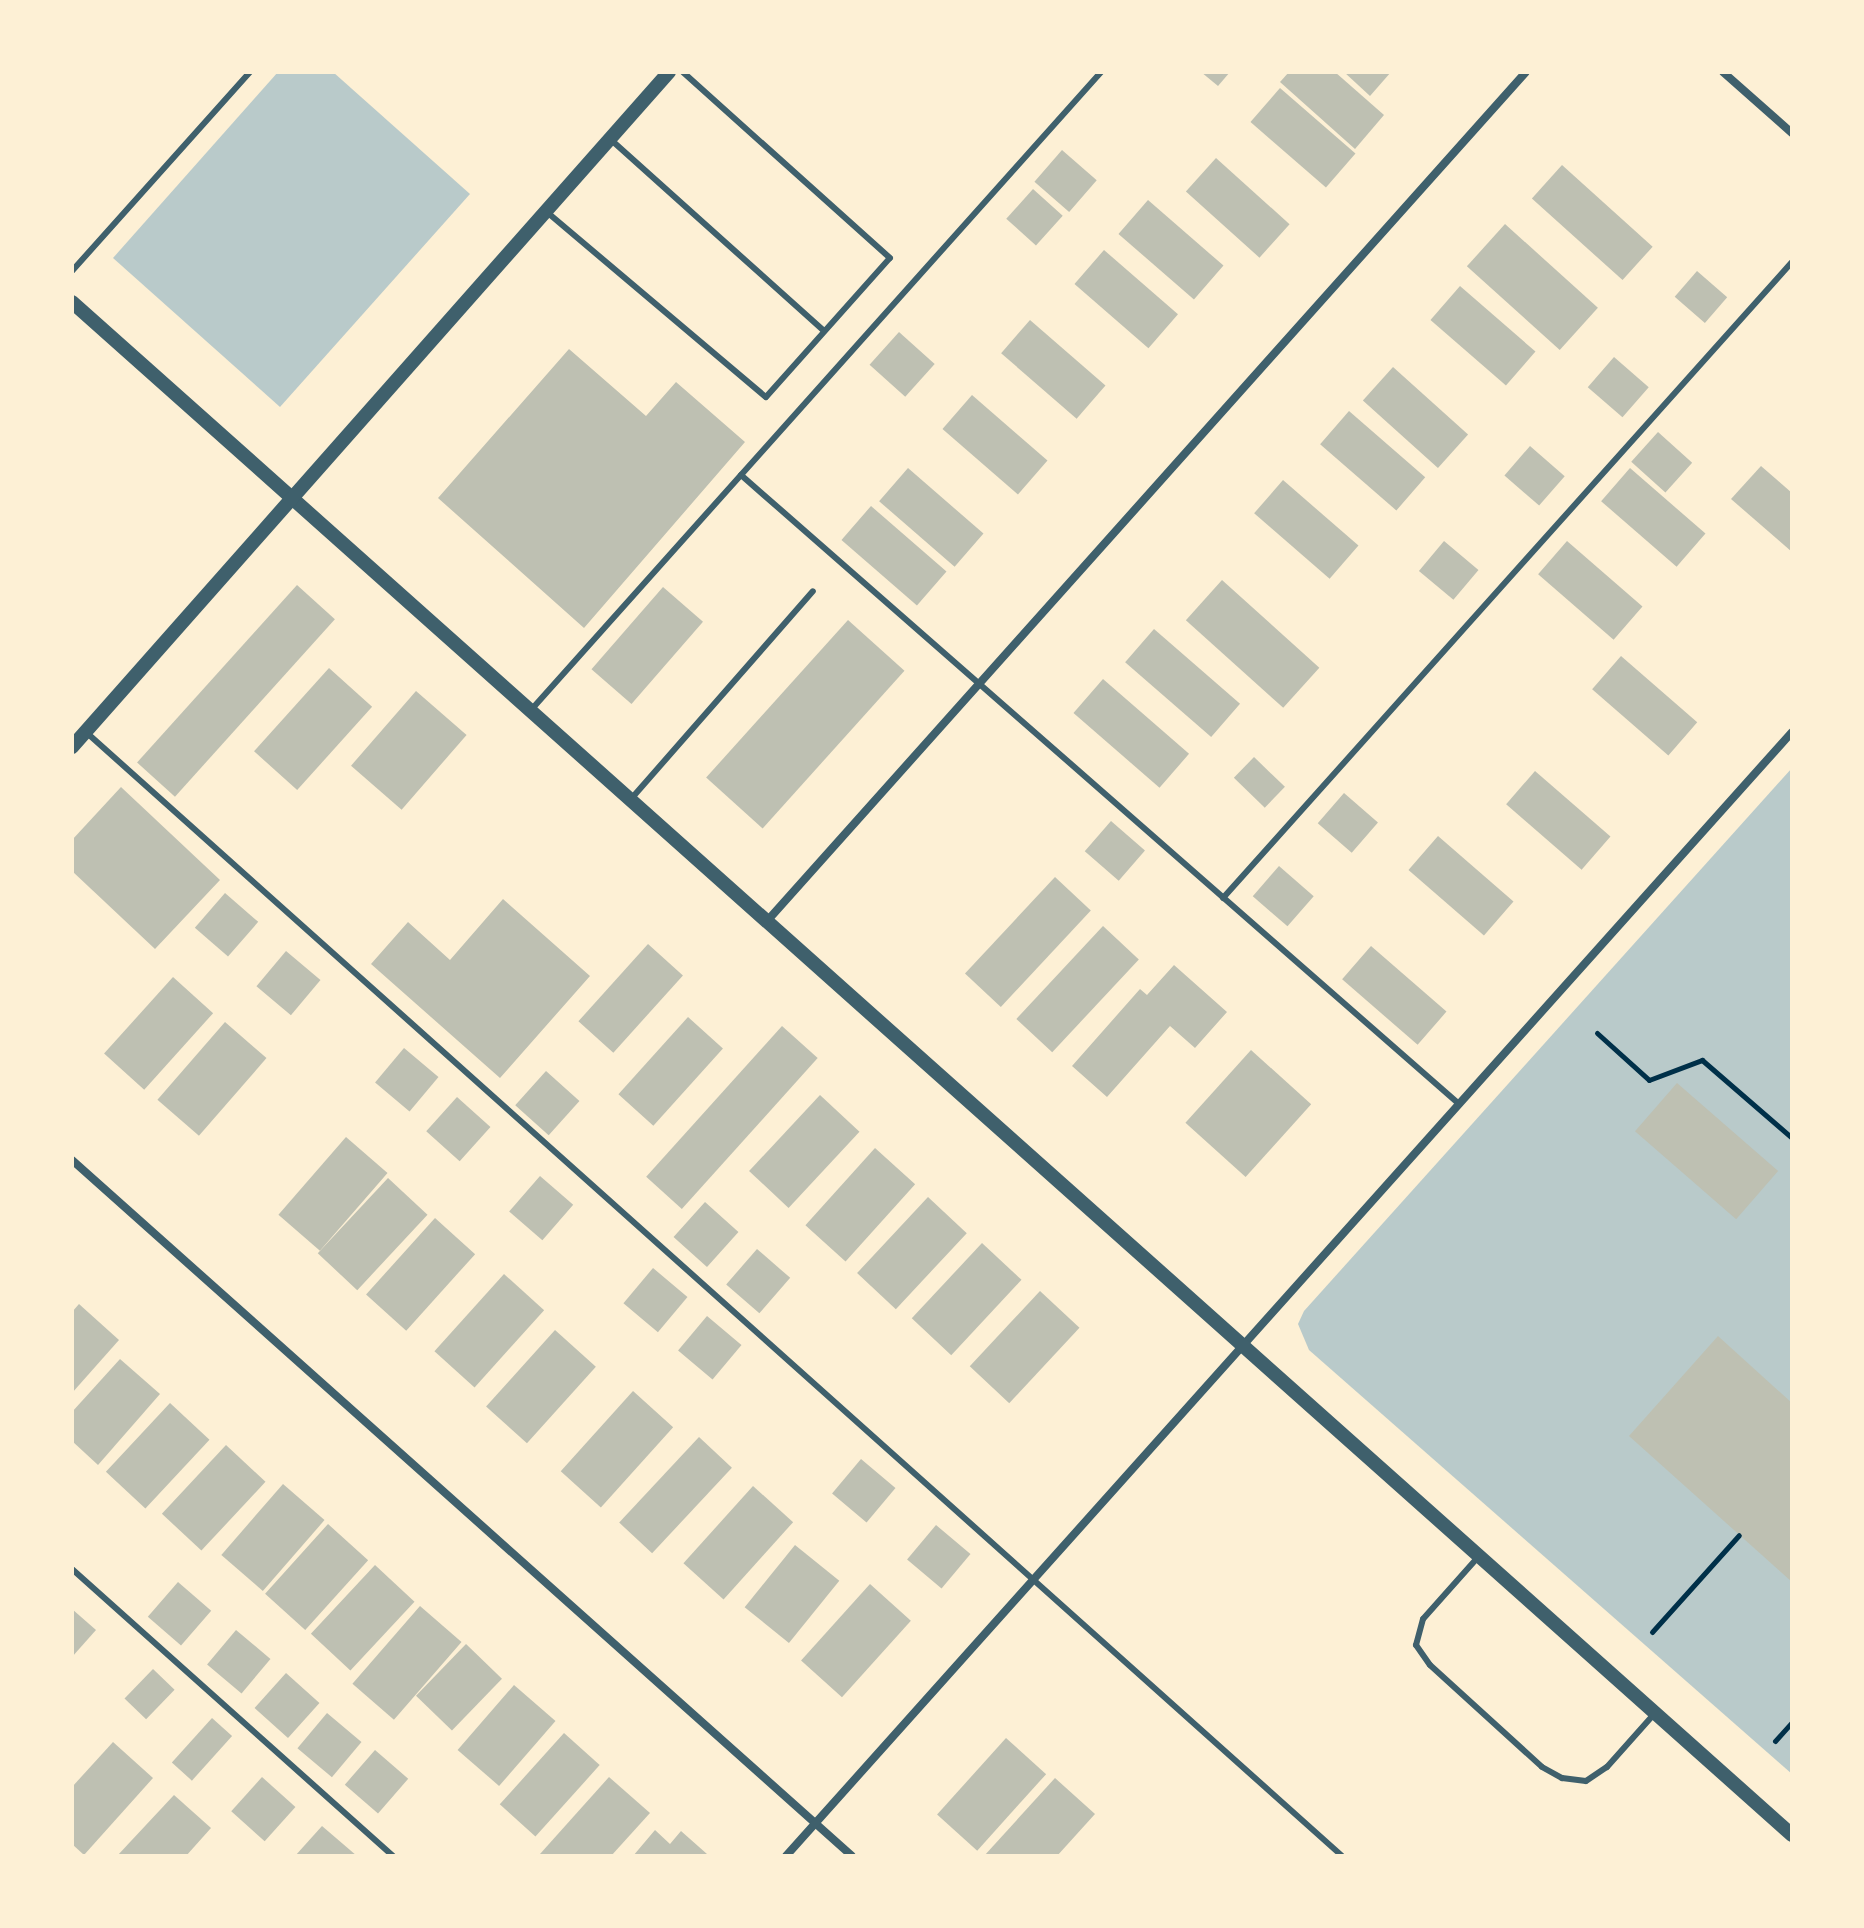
<!DOCTYPE html>
<style>
body{margin:0}
#map{position:relative;width:1864px;height:1928px;overflow:hidden;background:#fdf0d5;font-family:"Source Sans 3",sans-serif}
div>[style]{position:absolute}
.green>*{inset:0;background:#b9caca}
.building>*{inset:0;background:#bec0b2;transform-origin:0 0}
.path>*{height:5px;margin:-2.5px;padding:0 2.5px;transform-origin:2.5px;border-radius:2.5px;background:#003049}
.service>*{height:6px;margin:-3px;padding:0 3px;transform-origin:3px;border-radius:3px;background:#3f606c}
.minor>*{height:8px;margin:-4px;padding:0 4px;transform-origin:4px;border-radius:4px;background:#3f606c}
.tertiary>*{height:14px;margin:-7px;padding:0 7px;transform-origin:7px;border-radius:7px;background:#3f606c}
span{translate:-50% -50%;white-space:nowrap;text-align:center;line-height:1.15;-webkit-text-stroke:8px #fdf0d5;paint-order:stroke}
.frame{position:absolute;inset:0;border:74px solid #fdf0d5;pointer-events:none}
</style>
<div id="map">
<div class="green">
<i style="clip-path:polygon(278px 72px,333px 72px,470px 194px,280px 407px,113px 258px)"></i>
<i style="clip-path:polygon(1792px 768px,1792px 1774px,1309px 1350px,1298px 1324px,1304px 1311px)"></i>
</div>
<div class="building">
<i style="clip-path:polygon(1201px 72px,1230px 72px,1218px 86px)"></i>
<i style="clip-path:polygon(1289px 72px,1335px 72px,1384px 115px,1355px 149px,1280px 82px)"></i>
<i style="clip-path:polygon(1344px 72px,1391px 72px,1370px 96px)"></i>
<i style="left:1280px;top:88px;width:100px;height:45px;rotate:41deg"></i>
<i style="left:1062px;top:150px;width:46px;height:42px;rotate:41deg"></i>
<i style="left:1216px;top:158px;width:99px;height:45px;rotate:42deg"></i>
<i style="left:1562px;top:165px;width:122px;height:45px;rotate:42deg"></i>
<i style="left:1033px;top:189px;width:40px;height:40px;rotate:42deg"></i>
<i style="left:1148px;top:200px;width:100px;height:45px;rotate:41deg"></i>
<i style="left:1505px;top:224px;width:125px;height:57px;rotate:42deg"></i>
<i style="left:1104px;top:250px;width:98px;height:45px;rotate:41deg"></i>
<i style="left:1697px;top:271px;width:40px;height:34px;rotate:41deg"></i>
<i style="left:1460px;top:286px;width:100px;height:45px;rotate:41deg"></i>
<i style="left:1030px;top:320px;width:100px;height:44px;rotate:41deg"></i>
<i style="left:899px;top:332px;width:48px;height:44px;rotate:42deg"></i>
<i style="clip-path:polygon(569px 349px,646px 416px,676px 382px,745px 442px,584px 628px,438px 498px)"></i>
<i style="left:1614px;top:357px;width:46px;height:40px;rotate:41deg"></i>
<i style="left:1393px;top:367px;width:101px;height:45px;rotate:42deg"></i>
<i style="left:972px;top:395px;width:100px;height:45px;rotate:41deg"></i>
<i style="left:1349px;top:411px;width:101px;height:44px;rotate:41deg"></i>
<i style="left:1658px;top:432px;width:46px;height:40px;rotate:42deg"></i>
<i style="left:1530px;top:446px;width:46px;height:39px;rotate:41deg"></i>
<i style="clip-path:polygon(1761px 466px,1792px 493px,1792px 552px,1731px 499px)"></i>
<i style="left:908px;top:468px;width:100px;height:44px;rotate:41deg"></i>
<i style="left:1630px;top:468px;width:100px;height:44px;rotate:41deg"></i>
<i style="left:1283px;top:480px;width:100px;height:44px;rotate:41deg"></i>
<i style="left:871px;top:506px;width:100px;height:45px;rotate:41deg"></i>
<i style="left:1444px;top:541px;width:45px;height:39px;rotate:40deg"></i>
<i style="left:1567px;top:541px;width:100px;height:44px;rotate:41deg"></i>
<i style="left:1222px;top:580px;width:131px;height:54px;rotate:42deg"></i>
<i style="left:297px;top:585px;width:51px;height:239px;rotate:42deg"></i>
<i style="left:663px;top:587px;width:53px;height:109px;rotate:41deg"></i>
<i style="left:848px;top:620px;width:76px;height:212px;rotate:42deg"></i>
<i style="left:1154px;top:629px;width:114px;height:44px;rotate:41deg"></i>
<i style="left:1621px;top:656px;width:101px;height:44px;rotate:41deg"></i>
<i style="left:329px;top:668px;width:58px;height:112px;rotate:42deg"></i>
<i style="left:1103px;top:679px;width:114px;height:45px;rotate:41deg"></i>
<i style="left:416px;top:691px;width:67px;height:99px;rotate:41deg"></i>
<i style="left:1254px;top:757px;width:43px;height:29px;rotate:44deg"></i>
<i style="left:1535px;top:771px;width:100px;height:44px;rotate:41deg"></i>
<i style="clip-path:polygon(121px 787px,220px 880px,155px 949px,72px 871px,72px 840px)"></i>
<i style="left:1344px;top:793px;width:45px;height:40px;rotate:41deg"></i>
<i style="left:1111px;top:821px;width:45px;height:40px;rotate:41deg"></i>
<i style="left:1438px;top:836px;width:100px;height:45px;rotate:41deg"></i>
<i style="left:1279px;top:866px;width:46px;height:40px;rotate:41deg"></i>
<i style="left:1055px;top:877px;width:49px;height:132px;rotate:43deg"></i>
<i style="left:225px;top:893px;width:44px;height:46px;rotate:41deg"></i>
<i style="clip-path:polygon(503px 899px,590px 976px,500px 1078px,371px 964px,408px 922px,450px 960px)"></i>
<i style="left:1103px;top:926px;width:49px;height:127px;rotate:43deg"></i>
<i style="left:648px;top:944px;width:47px;height:104px;rotate:42deg"></i>
<i style="left:1371px;top:946px;width:100px;height:44px;rotate:41deg"></i>
<i style="left:286px;top:951px;width:45px;height:46px;rotate:40deg"></i>
<i style="clip-path:polygon(1174px 965px,1227px 1012px,1195px 1048px,1170px 1026px,1107px 1097px,1072px 1066px,1140px 989px,1147px 995px)"></i>
<i style="left:173px;top:977px;width:54px;height:103px;rotate:42deg"></i>
<i style="left:688px;top:1017px;width:47px;height:104px;rotate:42deg"></i>
<i style="left:225px;top:1022px;width:55px;height:103px;rotate:41deg"></i>
<i style="left:782px;top:1026px;width:48px;height:203px;rotate:42deg"></i>
<i style="left:404px;top:1048px;width:45px;height:45px;rotate:40deg"></i>
<i style="left:1251px;top:1050px;width:81px;height:98px;rotate:42deg"></i>
<i style="left:546px;top:1071px;width:45px;height:46px;rotate:42deg"></i>
<i style="left:1677px;top:1083px;width:134px;height:64px;rotate:41deg"></i>
<i style="left:820px;top:1095px;width:54px;height:104px;rotate:43deg"></i>
<i style="left:457px;top:1097px;width:45px;height:46px;rotate:42deg"></i>
<i style="left:346px;top:1137px;width:55px;height:103px;rotate:41deg"></i>
<i style="left:875px;top:1148px;width:54px;height:104px;rotate:42deg"></i>
<i style="left:540px;top:1176px;width:44px;height:47px;rotate:41deg"></i>
<i style="left:388px;top:1178px;width:54px;height:103px;rotate:43deg"></i>
<i style="left:928px;top:1197px;width:53px;height:104px;rotate:43deg"></i>
<i style="left:705px;top:1202px;width:45px;height:47px;rotate:42deg"></i>
<i style="left:435px;top:1218px;width:54px;height:103px;rotate:42deg"></i>
<i style="left:982px;top:1243px;width:54px;height:103px;rotate:43deg"></i>
<i style="left:757px;top:1249px;width:44px;height:47px;rotate:41deg"></i>
<i style="left:653px;top:1268px;width:45px;height:46px;rotate:40deg"></i>
<i style="left:504px;top:1274px;width:54px;height:104px;rotate:42deg"></i>
<i style="left:1040px;top:1291px;width:54px;height:103px;rotate:43deg"></i>
<i style="clip-path:polygon(79px 1304px,119px 1340px,72px 1393px,72px 1312px)"></i>
<i style="left:707px;top:1316px;width:45px;height:45px;rotate:40deg"></i>
<i style="left:555px;top:1330px;width:55px;height:103px;rotate:42deg"></i>
<i style="clip-path:polygon(1718px 1336px,1792px 1403px,1792px 1582px,1629px 1436px)"></i>
<i style="clip-path:polygon(120px 1359px,160px 1394px,98px 1465px,72px 1441px,72px 1412px)"></i>
<i style="left:633px;top:1391px;width:54px;height:108px;rotate:42deg"></i>
<i style="left:170px;top:1403px;width:54px;height:94px;rotate:43deg"></i>
<i style="left:699px;top:1437px;width:45px;height:117px;rotate:43deg"></i>
<i style="left:226px;top:1445px;width:54px;height:94px;rotate:43deg"></i>
<i style="left:861px;top:1459px;width:45px;height:45px;rotate:40deg"></i>
<i style="left:283px;top:1484px;width:55px;height:94px;rotate:41deg"></i>
<i style="left:753px;top:1486px;width:54px;height:104px;rotate:42deg"></i>
<i style="left:328px;top:1524px;width:54px;height:94px;rotate:42deg"></i>
<i style="left:936px;top:1525px;width:45px;height:45px;rotate:40deg"></i>
<i style="left:795px;top:1545px;width:57px;height:80px;rotate:39deg"></i>
<i style="left:375px;top:1565px;width:54px;height:94px;rotate:43deg"></i>
<i style="left:178px;top:1582px;width:44px;height:46px;rotate:41deg"></i>
<i style="left:870px;top:1584px;width:55px;height:103px;rotate:42deg"></i>
<i style="left:420px;top:1606px;width:55px;height:103px;rotate:41deg"></i>
<i style="clip-path:polygon(72px 1609px,96px 1630px,72px 1657px)"></i>
<i style="left:236px;top:1630px;width:45px;height:45px;rotate:40deg"></i>
<i style="left:466px;top:1644px;width:50px;height:72px;rotate:44deg"></i>
<i style="left:153px;top:1669px;width:30px;height:41px;rotate:44deg"></i>
<i style="left:286px;top:1673px;width:45px;height:47px;rotate:42deg"></i>
<i style="left:514px;top:1685px;width:55px;height:86px;rotate:41deg"></i>
<i style="left:327px;top:1713px;width:45px;height:46px;rotate:40deg"></i>
<i style="left:212px;top:1718px;width:27px;height:60px;rotate:42deg"></i>
<i style="left:564px;top:1733px;width:48px;height:96px;rotate:42deg"></i>
<i style="left:1006px;top:1738px;width:54px;height:103px;rotate:42deg"></i>
<i style="clip-path:polygon(113px 1742px,153px 1778px,84px 1855px,72px 1844px,72px 1787px)"></i>
<i style="left:375px;top:1750px;width:44px;height:46px;rotate:41deg"></i>
<i style="left:262px;top:1777px;width:45px;height:46px;rotate:42deg"></i>
<i style="clip-path:polygon(609px 1777px,650px 1813px,611px 1856px,542px 1856px,540px 1854px)"></i>
<i style="clip-path:polygon(1055px 1778px,1095px 1814px,1057px 1856px,984px 1856px)"></i>
<i style="clip-path:polygon(174px 1795px,211px 1828px,186px 1856px,117px 1856px)"></i>
<i style="clip-path:polygon(322px 1826px,357px 1856px,295px 1856px)"></i>
<i style="clip-path:polygon(655px 1830px,670px 1844px,681px 1831px,707px 1854px,633px 1856px)"></i>
</div>
<div class="path">
<i style="left:1597px;top:1033px;width:70px;rotate:42.1deg"></i>
<i style="left:1649px;top:1080px;width:57px;rotate:-20.7deg"></i>
<i style="left:1702px;top:1060px;width:119px;rotate:40.9deg"></i>
<i style="left:1652px;top:1632px;width:130px;rotate:-48.1deg"></i>
<i style="left:1775px;top:1741px;width:25px;rotate:-48deg"></i>
</div>
<div class="service">
<i style="left:609px;top:138px;width:289px;rotate:41.9deg"></i>
<i style="left:548px;top:213px;width:285px;rotate:40.2deg"></i>
<i style="left:766px;top:397px;width:186px;rotate:-48.3deg"></i>
<i style="left:890px;top:258px;width:278px;rotate:-138.1deg"></i>
<i style="left:72px;top:271px;width:267px;rotate:-48.2deg"></i>
<i style="left:741px;top:475px;width:955px;rotate:41.22deg"></i>
<i style="left:531px;top:710px;width:856px;rotate:-48.22deg"></i>
<i style="left:87px;top:733px;width:1684px;rotate:41.82deg"></i>
<i style="left:631px;top:799px;width:276px;rotate:-48.8deg"></i>
<i style="left:1223px;top:898px;width:853px;rotate:-48.18deg"></i>
<i style="left:1479px;top:1556px;width:84px;rotate:131.6deg"></i>
<i style="left:1423px;top:1619px;width:27px;rotate:105deg"></i>
<i style="left:1416px;top:1645px;width:24px;rotate:55deg"></i>
<i style="left:1430px;top:1665px;width:151px;rotate:42.3deg"></i>
<i style="left:1542px;top:1767px;width:23px;rotate:29deg"></i>
<i style="left:1562px;top:1778px;width:24px;rotate:7deg"></i>
<i style="left:1586px;top:1781px;width:25px;rotate:-34deg"></i>
<i style="left:1607px;top:1767px;width:72px;rotate:-48.4deg"></i>
<i style="left:72px;top:1569px;width:431px;rotate:41.8deg"></i>
</div>
<div class="minor">
<i style="left:1723px;top:72px;width:92px;rotate:41.5deg"></i>
<i style="left:768px;top:920px;width:1137px;rotate:-48.21deg"></i>
<i style="left:72px;top:1160px;width:1045px;rotate:41.74deg"></i>
<i style="left:786px;top:1856px;width:1508px;rotate:-48.17deg"></i>
</div>
<div class="tertiary">
<i style="left:72px;top:302px;width:2304px;rotate:41.71deg"></i>
<i style="left:72px;top:747px;width:901px;rotate:-48.51deg"></i>
</div>
<div class="frame"></div>
</div>
